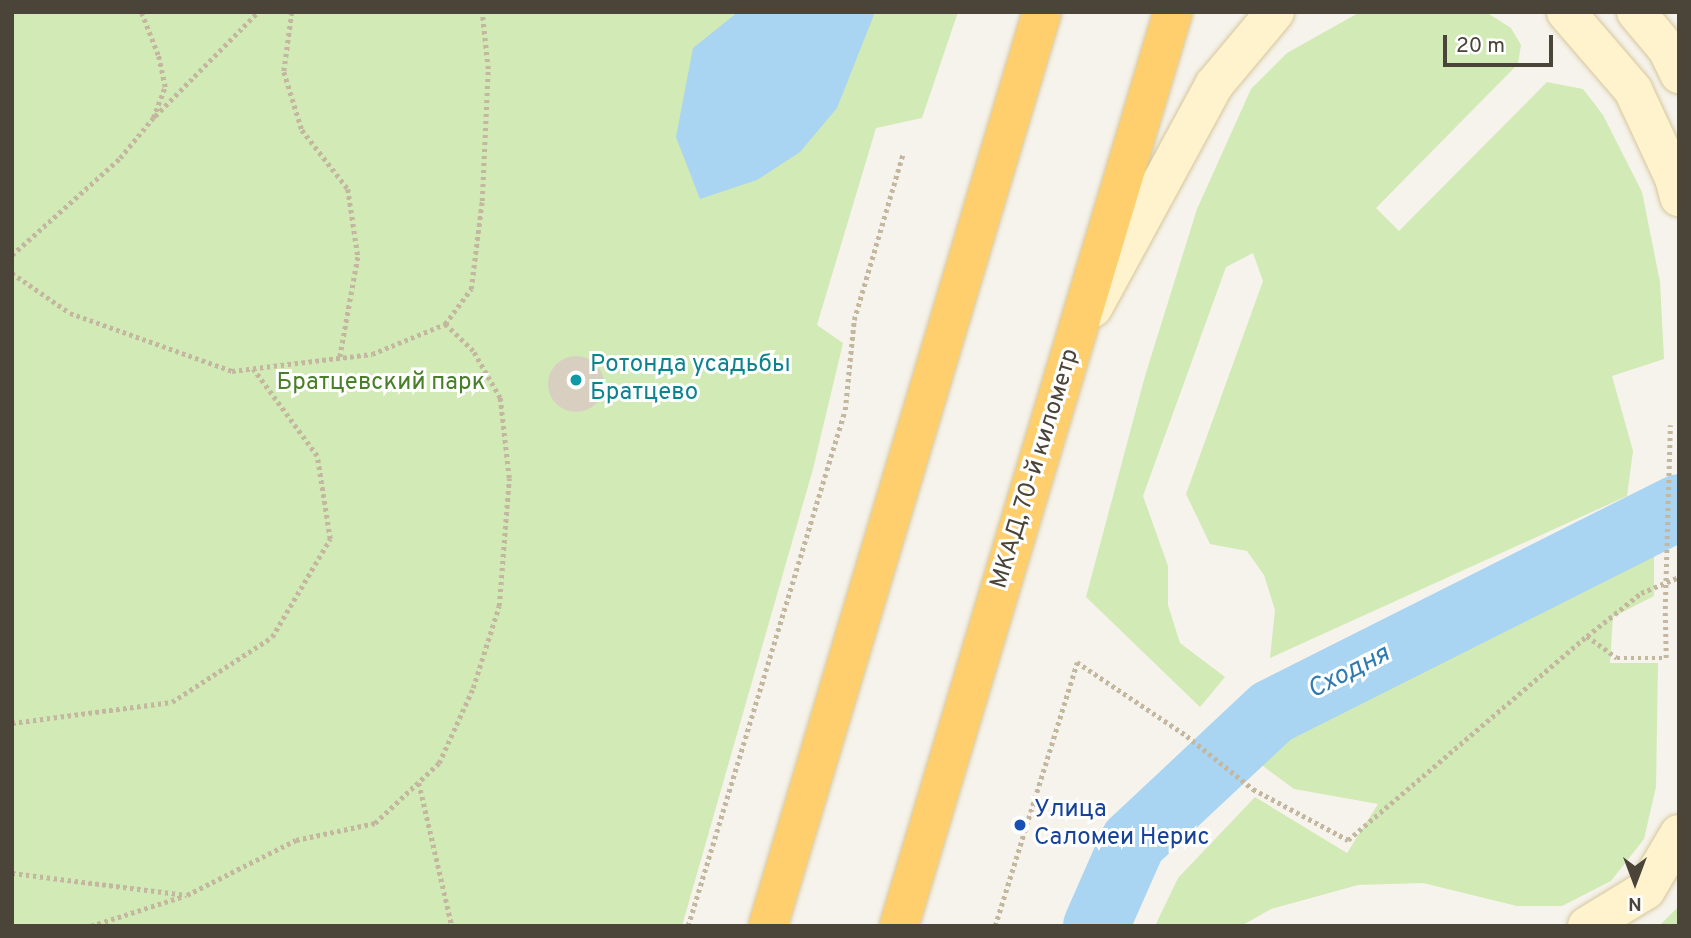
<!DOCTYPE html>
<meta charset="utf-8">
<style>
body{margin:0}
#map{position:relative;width:1691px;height:938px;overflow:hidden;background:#f6f3ec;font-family:Overpass,sans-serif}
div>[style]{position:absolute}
.green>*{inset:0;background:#d2eab5}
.water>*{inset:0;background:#a9d4f2}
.river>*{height:66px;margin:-33px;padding:0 33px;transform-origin:33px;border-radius:33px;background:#a9d4f2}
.building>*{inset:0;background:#d8cfc1}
.round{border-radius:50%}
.path>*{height:4.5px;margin-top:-2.25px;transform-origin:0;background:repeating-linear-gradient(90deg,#c4b79f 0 3.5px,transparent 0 7px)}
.roads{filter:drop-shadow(0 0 2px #d6c79b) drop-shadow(0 0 2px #d6c79b)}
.secondary>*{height:38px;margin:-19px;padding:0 19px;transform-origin:19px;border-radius:19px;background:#fff3cd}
.highway>*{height:38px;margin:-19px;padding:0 19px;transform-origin:19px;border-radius:19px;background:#ffcf6e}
.path-bridge>*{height:4.5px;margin-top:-2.25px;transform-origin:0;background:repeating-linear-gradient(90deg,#c4b79f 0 3.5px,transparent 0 7px)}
.dots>*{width:19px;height:19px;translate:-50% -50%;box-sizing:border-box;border:4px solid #fff;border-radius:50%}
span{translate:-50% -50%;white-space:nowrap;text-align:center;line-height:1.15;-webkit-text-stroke:6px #fff;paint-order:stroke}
.culture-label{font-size:24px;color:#0d838f}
.left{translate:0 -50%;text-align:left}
.park-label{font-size:24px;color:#4a7f2a}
.street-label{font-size:24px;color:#4b4439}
.transit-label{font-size:24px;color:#164399}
.water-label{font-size:26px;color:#2e7ab2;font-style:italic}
.frame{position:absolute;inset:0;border:14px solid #4b4439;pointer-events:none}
.north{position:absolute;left:1600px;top:847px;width:70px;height:70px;-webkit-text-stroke:5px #fff;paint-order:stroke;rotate:180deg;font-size:19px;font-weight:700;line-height:28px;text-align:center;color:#4b4439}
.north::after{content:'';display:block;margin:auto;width:24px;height:32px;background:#4b4439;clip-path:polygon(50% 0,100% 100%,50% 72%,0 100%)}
.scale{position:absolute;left:1443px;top:35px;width:110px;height:32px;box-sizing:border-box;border:4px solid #4b4439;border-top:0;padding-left:9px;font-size:21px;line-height:24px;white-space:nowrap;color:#4b4439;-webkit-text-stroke:5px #fff;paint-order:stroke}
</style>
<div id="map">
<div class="green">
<i style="clip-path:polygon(12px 12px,958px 12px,922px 118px,876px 128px,817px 325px,843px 343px,813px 469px,682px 926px,12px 926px)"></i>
<i style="clip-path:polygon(1360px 12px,1486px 12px,1511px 28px,1521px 45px,1518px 64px,1376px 208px,1399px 231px,1547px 82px,1583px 89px,1603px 115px,1642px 192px,1660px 282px,1664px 359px,1612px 376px,1633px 451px,1627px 496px,1270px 658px,1275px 610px,1264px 575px,1247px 551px,1210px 544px,1186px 494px,1263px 281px,1253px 253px,1226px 267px,1143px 496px,1168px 566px,1168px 605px,1180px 643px,1225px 677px,1200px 707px,1086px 597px,1145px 376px,1197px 209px,1251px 89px,1287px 53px)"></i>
<i style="clip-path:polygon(1654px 553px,1654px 596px,1613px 617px,1610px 663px,1658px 663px,1656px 787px,1644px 839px,1611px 881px,1562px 906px,1517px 906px,1423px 883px,1358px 885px,1271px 909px,1241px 926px,1155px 926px,1178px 878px,1255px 797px,1347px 853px,1378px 804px,1294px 789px,1256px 761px,1301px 728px)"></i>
<i style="clip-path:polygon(1679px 906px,1679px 926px,1659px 926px)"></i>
</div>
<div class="water">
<i style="clip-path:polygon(738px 12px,875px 12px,837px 108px,800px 152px,757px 180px,700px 199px,676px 137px,693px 48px)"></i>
</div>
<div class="river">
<i style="left:1096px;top:926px;width:92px;rotate:-66.2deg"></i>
<i style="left:1133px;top:842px;width:190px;rotate:-43.1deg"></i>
<i style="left:1272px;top:712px;width:456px;rotate:-26.7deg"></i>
</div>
<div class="building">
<i class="round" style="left:548px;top:356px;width:56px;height:56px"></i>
</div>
<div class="path">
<i style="left:292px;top:12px;width:61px;rotate:97.6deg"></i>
<i style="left:284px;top:72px;width:61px;rotate:72.8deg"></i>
<i style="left:302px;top:130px;width:75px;rotate:52.1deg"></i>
<i style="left:348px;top:189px;width:69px;rotate:81.6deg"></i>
<i style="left:358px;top:257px;width:102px;rotate:100.2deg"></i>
<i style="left:155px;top:116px;width:146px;rotate:-45.3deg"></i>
<i style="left:12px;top:255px;width:145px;rotate:-41.9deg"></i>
<i style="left:120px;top:158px;width:52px;rotate:-50.5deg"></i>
<i style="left:153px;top:118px;width:33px;rotate:-69deg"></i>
<i style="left:165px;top:87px;width:33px;rotate:-102deg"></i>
<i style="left:158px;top:55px;width:46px;rotate:-111.6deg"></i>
<i style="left:12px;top:273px;width:70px;rotate:34.6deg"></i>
<i style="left:70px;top:313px;width:172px;rotate:19.7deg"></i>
<i style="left:232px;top:371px;width:141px;rotate:-6.9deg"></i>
<i style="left:372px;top:354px;width:79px;rotate:-22.3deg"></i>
<i style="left:445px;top:324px;width:44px;rotate:-53.4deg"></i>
<i style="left:471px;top:289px;width:89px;rotate:-82.9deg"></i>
<i style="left:482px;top:201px;width:132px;rotate:-87.4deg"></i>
<i style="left:488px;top:69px;width:57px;rotate:-96deg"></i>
<i style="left:1587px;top:636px;width:69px;rotate:-38.5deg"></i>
<i style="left:1641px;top:593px;width:41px;rotate:-22.8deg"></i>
<i style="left:12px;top:723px;width:161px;rotate:-7.5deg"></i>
<i style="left:172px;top:702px;width:119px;rotate:-33deg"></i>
<i style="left:272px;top:637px;width:114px;rotate:-59.4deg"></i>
<i style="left:330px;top:539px;width:84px;rotate:-98.9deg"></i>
<i style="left:317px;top:456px;width:108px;rotate:-126.3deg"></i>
<i style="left:419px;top:783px;width:147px;rotate:77deg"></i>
<i style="left:12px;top:873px;width:176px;rotate:7.2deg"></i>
<i style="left:187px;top:895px;width:122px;rotate:-26.8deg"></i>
<i style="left:296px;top:840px;width:81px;rotate:-12.1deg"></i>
<i style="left:375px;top:823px;width:88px;rotate:-43.2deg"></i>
<i style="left:439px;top:763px;width:82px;rotate:-65.6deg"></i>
<i style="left:473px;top:688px;width:86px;rotate:-72.4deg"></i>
<i style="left:499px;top:606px;width:128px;rotate:-85.5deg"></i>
<i style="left:509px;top:478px;width:81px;rotate:-96.4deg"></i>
<i style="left:500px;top:398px;width:54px;rotate:-119.9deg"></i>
<i style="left:473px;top:351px;width:39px;rotate:-136deg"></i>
<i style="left:91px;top:926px;width:98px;rotate:-17.9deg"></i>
<i style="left:688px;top:926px;width:539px;rotate:-73.08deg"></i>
<i style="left:845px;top:410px;width:90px;rotate:-84.3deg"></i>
<i style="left:854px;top:320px;width:174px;rotate:-73.6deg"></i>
<i style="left:995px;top:926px;width:276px;rotate:-72.7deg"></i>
<i style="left:1077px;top:662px;width:133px;rotate:33.9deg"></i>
<i style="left:1187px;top:736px;width:85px;rotate:38.8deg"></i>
<i style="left:1253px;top:789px;width:108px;rotate:28.2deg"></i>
<i style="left:1348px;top:840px;width:314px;rotate:-40.5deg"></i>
<i style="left:1587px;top:636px;width:37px;rotate:36deg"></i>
<i style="left:1617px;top:658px;width:49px"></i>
<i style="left:1666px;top:658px;width:49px;rotate:-91.2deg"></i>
</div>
<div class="roads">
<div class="secondary">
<i style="left:1566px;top:12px;width:103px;rotate:49.3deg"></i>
<i style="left:1633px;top:90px;width:97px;rotate:65deg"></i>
<i style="left:1674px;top:178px;width:20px;rotate:75deg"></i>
<i style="left:1636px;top:12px;width:48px;rotate:50deg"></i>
<i style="left:1667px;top:49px;width:28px;rotate:64deg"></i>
<i style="left:1093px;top:308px;width:254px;rotate:-61.5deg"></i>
<i style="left:1214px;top:85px;width:95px;rotate:-50.1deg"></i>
<i style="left:1587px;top:926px;width:69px;rotate:-31.4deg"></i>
<i style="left:1646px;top:890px;width:65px;rotate:-59.5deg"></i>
</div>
<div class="highway">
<i style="left:768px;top:926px;width:954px;rotate:-73.31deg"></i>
<i style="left:899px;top:926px;width:954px;rotate:-73.31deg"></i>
</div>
</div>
<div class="path-bridge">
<i style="left:1665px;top:609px;width:184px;rotate:-88.4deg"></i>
</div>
<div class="dots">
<i style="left:576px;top:380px;background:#0f9aa8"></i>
<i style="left:1020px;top:825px;background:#1a4fb4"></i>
</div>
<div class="culture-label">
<span class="left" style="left:590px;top:380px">Ротонда усадьбы<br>Братцево</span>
</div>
<div class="park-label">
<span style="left:381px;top:384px">Братцевский парк</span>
</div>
<div class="street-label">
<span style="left:1036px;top:469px;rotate:-73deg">МКАД, 70-й километр</span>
</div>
<div class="transit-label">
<span class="left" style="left:1034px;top:825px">Улица<br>Саломеи Нерис</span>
</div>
<div class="water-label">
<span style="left:1349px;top:673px;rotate:-27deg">Сходня</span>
</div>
<div class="frame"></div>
<div class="north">N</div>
<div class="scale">20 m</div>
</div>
